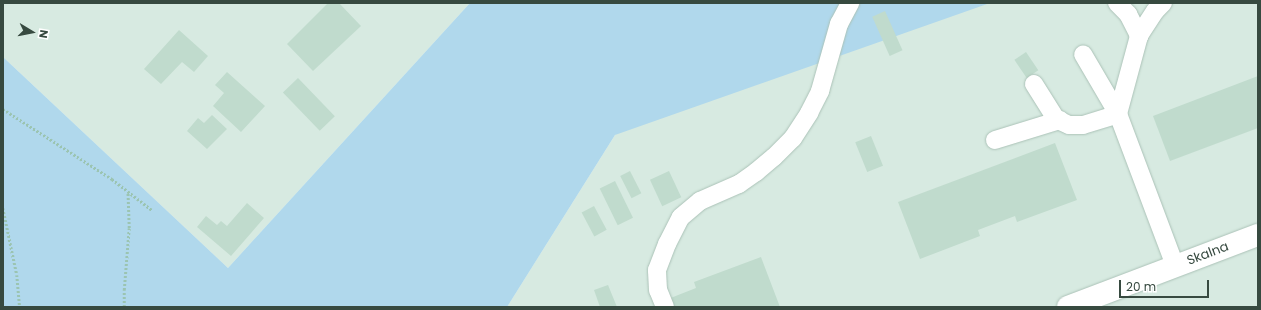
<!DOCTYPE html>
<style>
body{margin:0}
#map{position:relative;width:1261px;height:310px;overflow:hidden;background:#e9f5f0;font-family:Poppins,sans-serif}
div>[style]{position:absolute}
.residential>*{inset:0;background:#d7eae1}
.green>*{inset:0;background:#b0d8ec}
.building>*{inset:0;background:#c0dbcd;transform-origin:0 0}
.path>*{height:2.5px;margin-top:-1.25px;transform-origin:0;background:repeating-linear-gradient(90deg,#9bc4b1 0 2px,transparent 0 4px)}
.roads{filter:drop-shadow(0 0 1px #abc2b7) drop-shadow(0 0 1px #abc2b7)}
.service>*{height:18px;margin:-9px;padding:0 9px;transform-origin:9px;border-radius:9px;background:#fff}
.minor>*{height:22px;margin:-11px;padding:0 11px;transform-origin:11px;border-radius:11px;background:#fff}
span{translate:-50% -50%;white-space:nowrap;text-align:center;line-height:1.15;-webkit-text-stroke:4px #fff;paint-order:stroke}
.street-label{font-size:13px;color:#374a40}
.frame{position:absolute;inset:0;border:4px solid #374a40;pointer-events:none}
.north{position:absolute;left:12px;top:12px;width:40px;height:40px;-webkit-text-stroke:3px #fff;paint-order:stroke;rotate:100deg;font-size:11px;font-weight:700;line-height:16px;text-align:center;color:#374a40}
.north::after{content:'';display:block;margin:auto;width:14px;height:18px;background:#374a40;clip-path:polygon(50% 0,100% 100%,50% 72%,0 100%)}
.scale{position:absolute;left:1119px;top:280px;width:90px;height:18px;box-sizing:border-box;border:2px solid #374a40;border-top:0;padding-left:5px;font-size:12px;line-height:14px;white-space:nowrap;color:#374a40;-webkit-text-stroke:3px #fff;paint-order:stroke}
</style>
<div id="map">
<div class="residential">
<i style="clip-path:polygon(3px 3px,470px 3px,228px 268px,3px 57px)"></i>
<i style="clip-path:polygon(770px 3px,1258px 3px,1258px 307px,507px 307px,615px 135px)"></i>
</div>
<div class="green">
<i style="clip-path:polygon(470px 3px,990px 3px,615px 135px,507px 307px,3px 307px,3px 57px,228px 268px)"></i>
</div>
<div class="building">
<i style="clip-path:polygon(328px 3px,339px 3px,361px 26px,313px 71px,287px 44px)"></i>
<i style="left:885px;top:11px;width:43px;height:14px;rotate:66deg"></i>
<i style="clip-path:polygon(179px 30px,208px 56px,194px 72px,182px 62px,161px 84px,144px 69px)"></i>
<i style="left:1026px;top:52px;width:22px;height:14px;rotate:56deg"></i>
<i style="clip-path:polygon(227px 72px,265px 106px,241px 132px,213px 106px,224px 93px,215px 85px)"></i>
<i style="clip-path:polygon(1258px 76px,1258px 128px,1170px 161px,1153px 116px)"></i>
<i style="left:298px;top:78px;width:53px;height:21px;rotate:46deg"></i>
<i style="clip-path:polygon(212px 115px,227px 129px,207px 149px,187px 131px,198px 118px,204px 123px)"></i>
<i style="left:871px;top:136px;width:32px;height:17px;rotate:68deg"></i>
<i style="clip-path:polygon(1055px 143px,1077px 200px,1017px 222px,1015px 216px,978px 230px,980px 236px,920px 259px,898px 202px)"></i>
<i style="left:630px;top:171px;width:25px;height:11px;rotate:63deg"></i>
<i style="left:669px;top:171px;width:29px;height:21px;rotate:65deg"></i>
<i style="left:615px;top:181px;width:41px;height:17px;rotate:64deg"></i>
<i style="clip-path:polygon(247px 203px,264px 218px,231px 256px,197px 227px,206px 216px,217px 225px,221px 221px,227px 226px)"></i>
<i style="left:594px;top:206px;width:27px;height:14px;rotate:62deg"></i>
<i style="clip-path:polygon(761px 257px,780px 307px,672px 307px,668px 299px,696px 288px,694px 282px)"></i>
<i style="clip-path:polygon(608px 285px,617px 307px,600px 307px,594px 290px)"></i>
</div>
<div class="path">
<i style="left:3px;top:109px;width:130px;rotate:32.7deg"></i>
<i style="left:112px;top:179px;width:51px;rotate:37.8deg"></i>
<i style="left:3px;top:208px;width:68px;rotate:78.2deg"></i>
<i style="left:17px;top:275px;width:32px;rotate:85deg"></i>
<i style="left:124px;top:307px;width:17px;rotate:-90deg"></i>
<i style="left:124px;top:290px;width:62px;rotate:-85.4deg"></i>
<i style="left:129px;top:228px;width:36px;rotate:-92deg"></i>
</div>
<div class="roads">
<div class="service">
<i style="left:1117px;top:3px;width:16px;rotate:45deg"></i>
<i style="left:1128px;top:14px;width:25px;rotate:63deg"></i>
<i style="left:1163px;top:3px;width:11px;rotate:135deg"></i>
<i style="left:1155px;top:11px;width:30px;rotate:123deg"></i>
<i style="left:1139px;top:36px;width:81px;rotate:105.1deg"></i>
<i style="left:1118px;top:114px;width:162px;rotate:69.4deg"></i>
<i style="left:1034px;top:84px;width:41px;rotate:57.8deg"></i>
<i style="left:1056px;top:119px;width:14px;rotate:25deg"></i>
<i style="left:1069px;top:125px;width:14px"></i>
<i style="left:1083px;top:125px;width:37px;rotate:-17deg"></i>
<i style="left:1118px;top:114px;width:69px;rotate:-120.3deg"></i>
<i style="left:995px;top:140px;width:68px;rotate:-17.1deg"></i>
<i style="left:665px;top:307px;width:18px;rotate:-112deg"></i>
<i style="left:658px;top:290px;width:20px;rotate:-93deg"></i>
<i style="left:657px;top:270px;width:28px;rotate:-69deg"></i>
<i style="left:667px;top:244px;width:30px;rotate:-63deg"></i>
<i style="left:681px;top:217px;width:25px;rotate:-40deg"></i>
<i style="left:700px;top:201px;width:43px;rotate:-23.6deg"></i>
<i style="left:739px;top:184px;width:21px;rotate:-35deg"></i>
<i style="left:756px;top:172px;width:23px;rotate:-40deg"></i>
<i style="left:774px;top:157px;width:27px;rotate:-45deg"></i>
<i style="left:793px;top:138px;width:30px;rotate:-57deg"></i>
<i style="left:809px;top:113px;width:25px;rotate:-63deg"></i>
<i style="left:820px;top:91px;width:70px;rotate:-74.2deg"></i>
<i style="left:839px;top:24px;width:24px;rotate:-62deg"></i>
</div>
<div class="minor">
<i style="left:1068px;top:307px;width:203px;rotate:-20.8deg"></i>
</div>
</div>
<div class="street-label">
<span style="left:1208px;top:254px;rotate:-21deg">Skalna</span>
</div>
<div class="frame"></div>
<div class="north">N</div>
<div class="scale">20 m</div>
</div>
